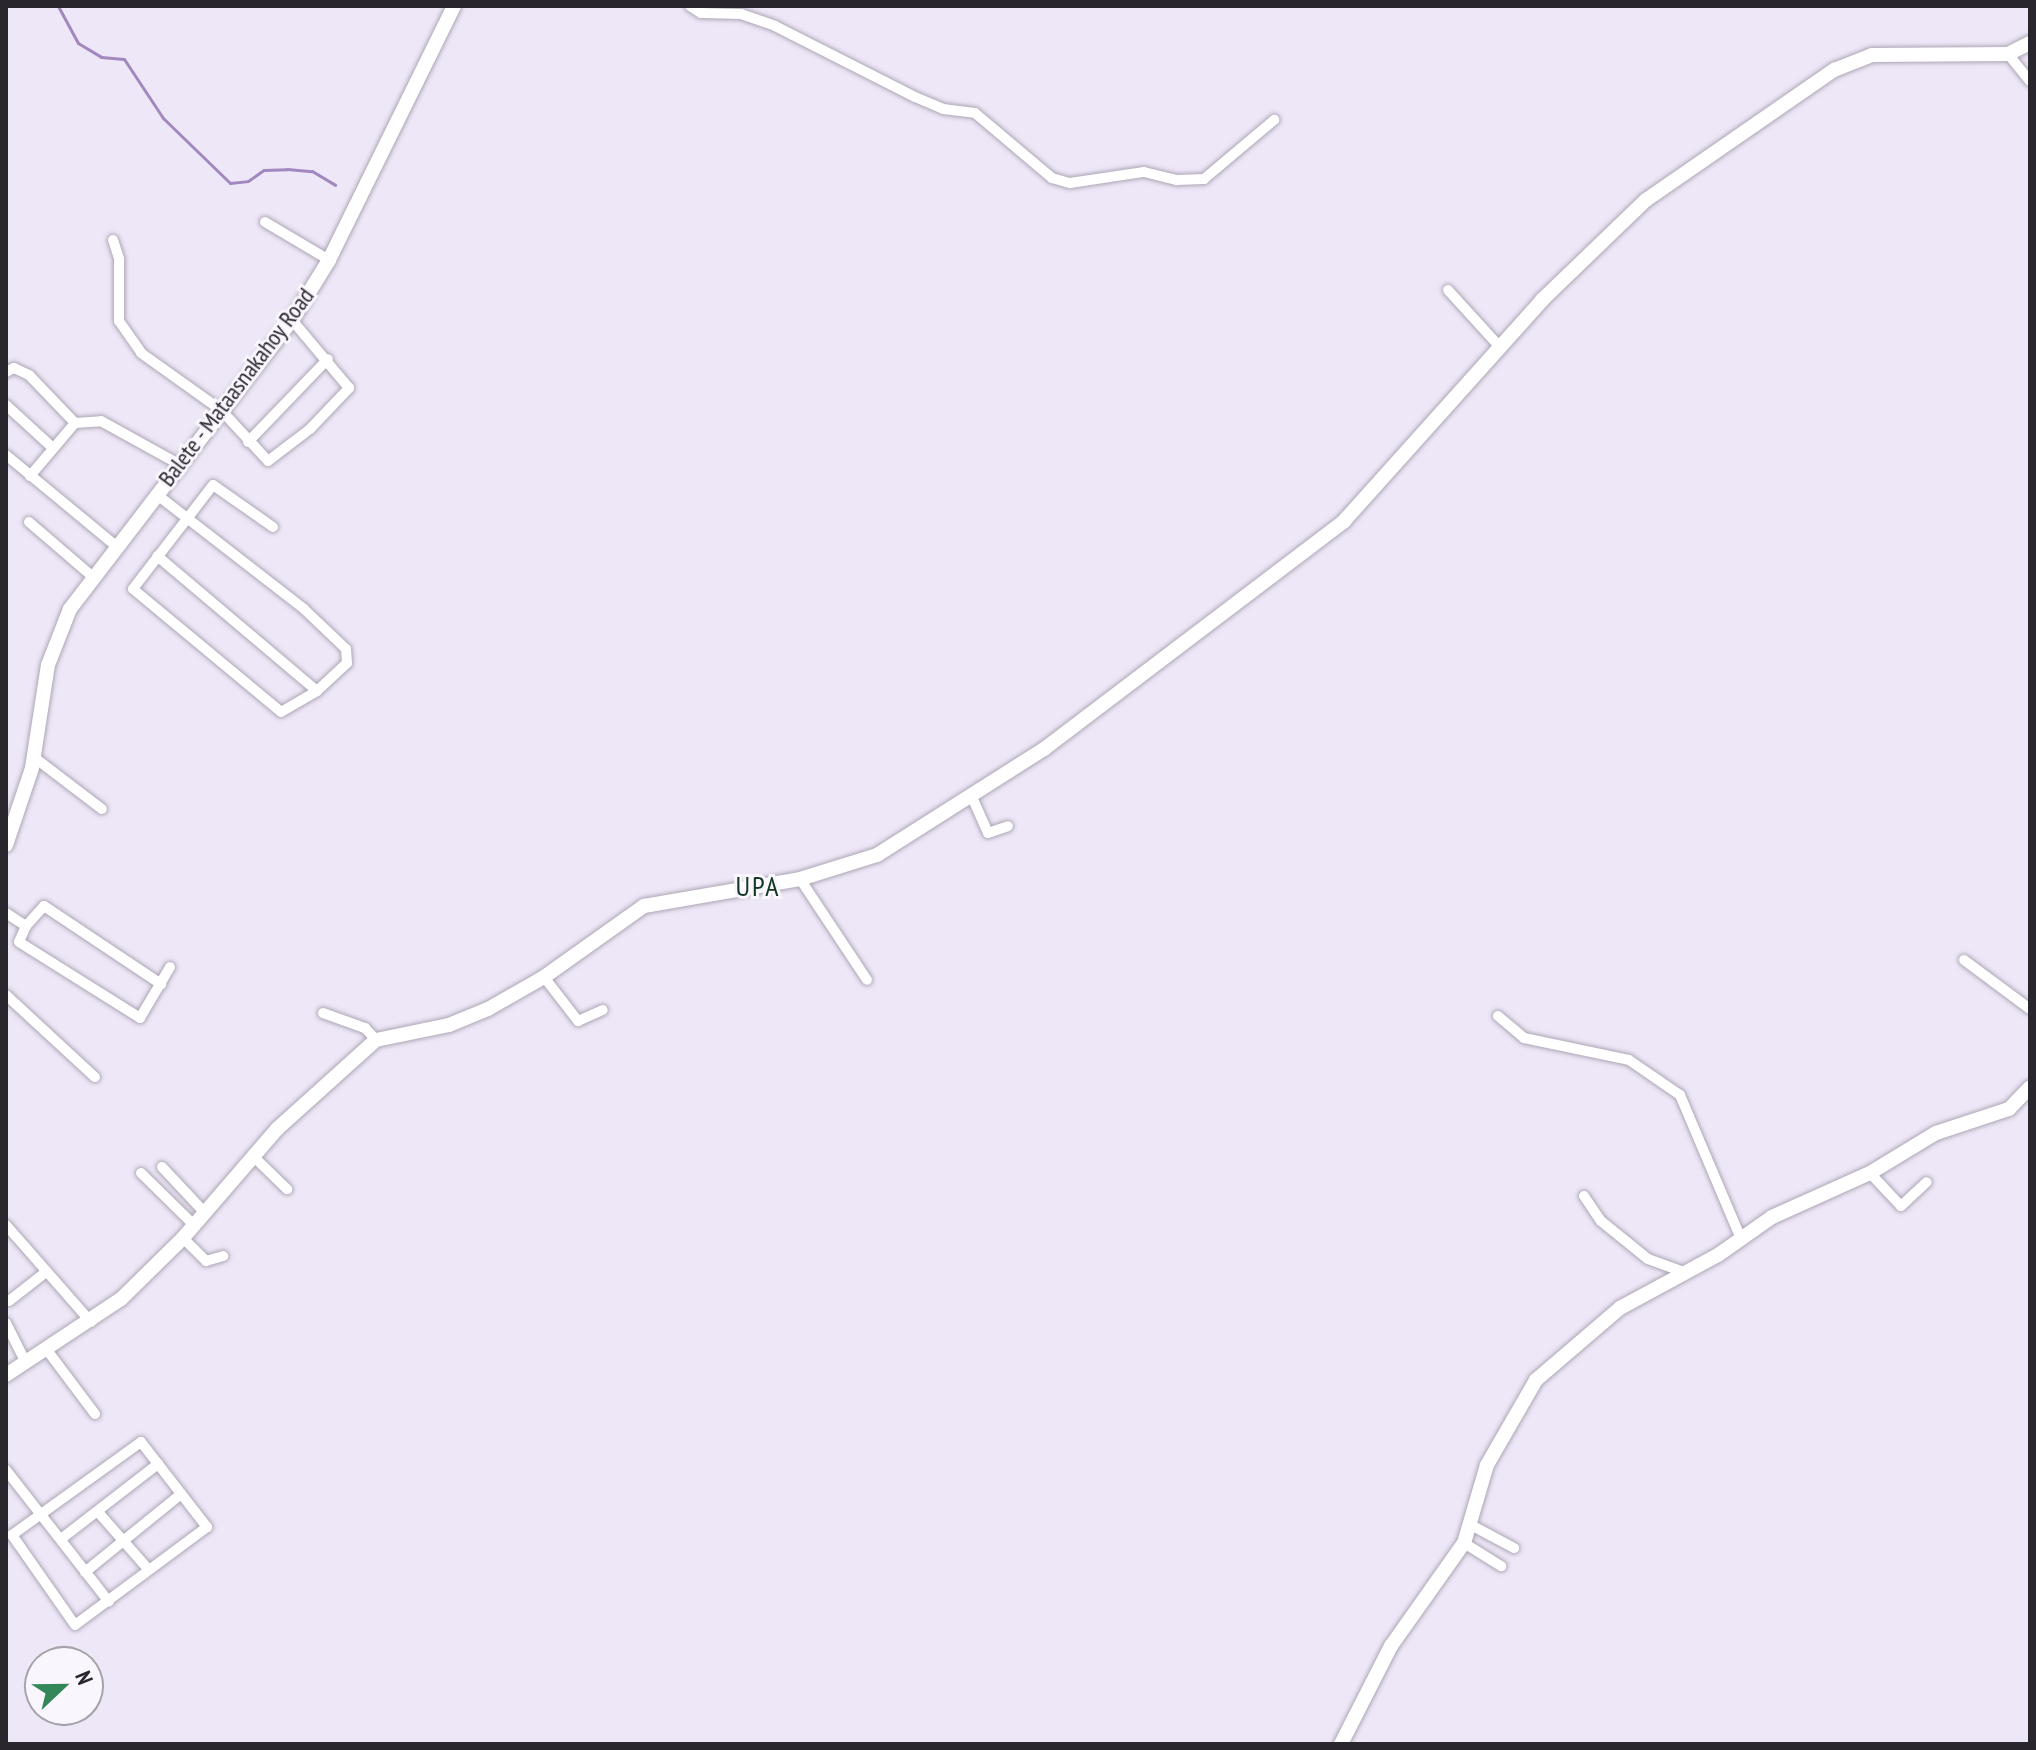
<!DOCTYPE html>
<style>
body{margin:0}
#map{position:relative;width:2036px;height:1750px;overflow:hidden;background:#eee7f7;font-family:"PT Sans Narrow",sans-serif}
div>[style]{position:absolute}
.stream>*{height:3px;margin:-1.5px;padding:0 1.5px;transform-origin:1.5px;border-radius:1.5px;background:#a288be}
.roads{filter:drop-shadow(0 0 2px #ada6b5) drop-shadow(0 0 2px #ada6b5)}
.street>*{height:10px;margin:-5px;padding:0 5px;transform-origin:5px;border-radius:5px;background:#fff}
.secondary>*{height:14px;margin:-7px;padding:0 7px;transform-origin:7px;border-radius:7px;background:#fff}
span{translate:-50% -50%;white-space:nowrap;text-align:center;line-height:1.15;-webkit-text-stroke:6px #f9f6fd;paint-order:stroke}
.street-label{font-size:24px;color:#29272d}
.quarter-label{font-size:28px;color:#0f3721;letter-spacing:2px}
.frame{position:absolute;inset:0;border:8px solid #29272d;pointer-events:none}
.north{position:absolute;left:24px;top:1646px;width:80px;height:80px;box-sizing:border-box;background:#f9f6fd;border:2px solid #a6a3aa;border-radius:50%;rotate:68deg;font-size:22px;font-weight:700;line-height:32px;text-align:center;color:#29272d}
.north::after{content:'';display:block;margin:auto;width:28px;height:36px;background:#348759;clip-path:polygon(50% 0,100% 100%,50% 72%,0 100%)}
</style>
<div id="map">
<div class="stream">
<i style="left:58px;top:6px;width:42px;rotate:61.6deg"></i>
<i style="left:78px;top:43px;width:27px;rotate:31deg"></i>
<i style="left:101px;top:57px;width:23px;rotate:5deg"></i>
<i style="left:124px;top:59px;width:71px;rotate:56.5deg"></i>
<i style="left:163px;top:118px;width:93px;rotate:44.1deg"></i>
<i style="left:230px;top:183px;width:18px;rotate:-6deg"></i>
<i style="left:248px;top:181px;width:19px;rotate:-35deg"></i>
<i style="left:264px;top:170px;width:23px;rotate:-2deg"></i>
<i style="left:287px;top:169px;width:25px;rotate:5deg"></i>
<i style="left:312px;top:171px;width:27px;rotate:31deg"></i>
</div>
<div class="roads">
<div class="street">
<i style="left:690px;top:6px;width:13px;rotate:32deg"></i>
<i style="left:701px;top:13px;width:40px;rotate:1.4deg"></i>
<i style="left:741px;top:14px;width:36px;rotate:19deg"></i>
<i style="left:775px;top:26px;width:157px;rotate:26.9deg"></i>
<i style="left:915px;top:97px;width:30px;rotate:23deg"></i>
<i style="left:943px;top:109px;width:32px;rotate:7deg"></i>
<i style="left:975px;top:113px;width:101px;rotate:40.2deg"></i>
<i style="left:1052px;top:178px;width:19px;rotate:16deg"></i>
<i style="left:1070px;top:183px;width:75px;rotate:-8.5deg"></i>
<i style="left:1144px;top:172px;width:34px;rotate:14deg"></i>
<i style="left:1177px;top:180px;width:27px;rotate:-2deg"></i>
<i style="left:1204px;top:179px;width:92px;rotate:-40.1deg"></i>
<i style="left:2008px;top:54px;width:35px;rotate:51deg"></i>
<i style="left:265px;top:222px;width:74px;rotate:30.7deg"></i>
<i style="left:113px;top:240px;width:20px;rotate:72deg"></i>
<i style="left:119px;top:259px;width:62px;rotate:90deg"></i>
<i style="left:119px;top:321px;width:39px;rotate:55deg"></i>
<i style="left:141px;top:353px;width:98px;rotate:35.5deg"></i>
<i style="left:221px;top:410px;width:69px;rotate:47.3deg"></i>
<i style="left:268px;top:461px;width:53px;rotate:-37.3deg"></i>
<i style="left:310px;top:429px;width:57px;rotate:-46.4deg"></i>
<i style="left:349px;top:388px;width:89px;rotate:-130deg"></i>
<i style="left:1448px;top:290px;width:76px;rotate:47.7deg"></i>
<i style="left:6px;top:372px;width:9px;rotate:-27deg"></i>
<i style="left:14px;top:368px;width:17px;rotate:25deg"></i>
<i style="left:29px;top:375px;width:66px;rotate:46.2deg"></i>
<i style="left:75px;top:423px;width:26px;rotate:-4deg"></i>
<i style="left:101px;top:421px;width:89px;rotate:28.9deg"></i>
<i style="left:6px;top:405px;width:64px;rotate:42.5deg"></i>
<i style="left:248px;top:442px;width:115px;rotate:-46.1deg"></i>
<i style="left:6px;top:455px;width:143px;rotate:39.6deg"></i>
<i style="left:30px;top:476px;width:70px;rotate:-49.7deg"></i>
<i style="left:156px;top:494px;width:187px;rotate:37.8deg"></i>
<i style="left:304px;top:609px;width:58px;rotate:43.6deg"></i>
<i style="left:346px;top:649px;width:14px;rotate:86deg"></i>
<i style="left:347px;top:663px;width:41px;rotate:137deg"></i>
<i style="left:317px;top:691px;width:209px;rotate:-139.8deg"></i>
<i style="left:29px;top:522px;width:84px;rotate:40.7deg"></i>
<i style="left:273px;top:527px;width:73px;rotate:-145deg"></i>
<i style="left:213px;top:485px;width:131px;rotate:127.6deg"></i>
<i style="left:133px;top:589px;width:192px;rotate:39.7deg"></i>
<i style="left:281px;top:712px;width:42px;rotate:-30.3deg"></i>
<i style="left:35px;top:758px;width:84px;rotate:37.3deg"></i>
<i style="left:972px;top:797px;width:39px;rotate:66deg"></i>
<i style="left:988px;top:833px;width:21px;rotate:-19deg"></i>
<i style="left:800px;top:879px;width:121px;rotate:56.4deg"></i>
<i style="left:6px;top:913px;width:24px;rotate:33deg"></i>
<i style="left:26px;top:926px;width:17px;rotate:114deg"></i>
<i style="left:19px;top:942px;width:143px;rotate:32.1deg"></i>
<i style="left:140px;top:1018px;width:59px;rotate:-59.5deg"></i>
<i style="left:26px;top:926px;width:27px;rotate:-48deg"></i>
<i style="left:44px;top:906px;width:141px;rotate:33.7deg"></i>
<i style="left:1964px;top:960px;width:82px;rotate:36.6deg"></i>
<i style="left:544px;top:977px;width:56px;rotate:52.3deg"></i>
<i style="left:578px;top:1021px;width:27px;rotate:-24deg"></i>
<i style="left:6px;top:995px;width:121px;rotate:42.7deg"></i>
<i style="left:323px;top:1013px;width:45px;rotate:19.7deg"></i>
<i style="left:365px;top:1028px;width:16px;rotate:47deg"></i>
<i style="left:1498px;top:1016px;width:34px;rotate:40deg"></i>
<i style="left:1524px;top:1038px;width:107px;rotate:11.8deg"></i>
<i style="left:1629px;top:1060px;width:62px;rotate:34.5deg"></i>
<i style="left:1680px;top:1095px;width:156px;rotate:67deg"></i>
<i style="left:255px;top:1158px;width:45px;rotate:44.1deg"></i>
<i style="left:162px;top:1167px;width:63px;rotate:46.9deg"></i>
<i style="left:141px;top:1173px;width:74px;rotate:44.5deg"></i>
<i style="left:1870px;top:1173px;width:45px;rotate:46.8deg"></i>
<i style="left:1901px;top:1206px;width:35px;rotate:-43deg"></i>
<i style="left:1584px;top:1196px;width:30px;rotate:56deg"></i>
<i style="left:1601px;top:1221px;width:60px;rotate:39deg"></i>
<i style="left:1648px;top:1259px;width:38px;rotate:20deg"></i>
<i style="left:6px;top:1225px;width:129px;rotate:48.8deg"></i>
<i style="left:183px;top:1238px;width:33px;rotate:45deg"></i>
<i style="left:206px;top:1261px;width:18px;rotate:-16deg"></i>
<i style="left:9px;top:1301px;width:47px;rotate:-38.1deg"></i>
<i style="left:6px;top:1323px;width:42px;rotate:63.4deg"></i>
<i style="left:47px;top:1350px;width:80px;rotate:53.1deg"></i>
<i style="left:141px;top:1442px;width:108px;rotate:52.2deg"></i>
<i style="left:207px;top:1527px;width:164px;rotate:143.4deg"></i>
<i style="left:75px;top:1625px;width:110px;rotate:-125deg"></i>
<i style="left:12px;top:1535px;width:159px;rotate:-35.8deg"></i>
<i style="left:6px;top:1470px;width:167px;rotate:52deg"></i>
<i style="left:98px;top:1512px;width:76px;rotate:48.7deg"></i>
<i style="left:1471px;top:1525px;width:49px;rotate:28.1deg"></i>
<i style="left:61px;top:1539px;width:123px;rotate:-37.7deg"></i>
<i style="left:1464px;top:1543px;width:44px;rotate:31.9deg"></i>
<i style="left:85px;top:1572px;width:124px;rotate:-39.1deg"></i>
</div>
<div class="secondary">
<i style="left:6px;top:845px;width:81px;rotate:-71.3deg"></i>
<i style="left:32px;top:768px;width:104px;rotate:-81.2deg"></i>
<i style="left:48px;top:665px;width:60px;rotate:-68.6deg"></i>
<i style="left:70px;top:609px;width:364px;rotate:-52.5deg"></i>
<i style="left:292px;top:320px;width:70px;rotate:-58.3deg"></i>
<i style="left:329px;top:260px;width:283px;rotate:-63.8deg"></i>
<i style="left:6px;top:1375px;width:138px;rotate:-33.5deg"></i>
<i style="left:121px;top:1299px;width:87px;rotate:-44.5deg"></i>
<i style="left:183px;top:1238px;width:144px;rotate:-49.2deg"></i>
<i style="left:277px;top:1129px;width:133px;rotate:-42deg"></i>
<i style="left:376px;top:1040px;width:75px;rotate:-11.6deg"></i>
<i style="left:449px;top:1025px;width:42px;rotate:-22.3deg"></i>
<i style="left:488px;top:1009px;width:64px;rotate:-29.7deg"></i>
<i style="left:544px;top:977px;width:123px;rotate:-35.4deg"></i>
<i style="left:644px;top:906px;width:158px;rotate:-9.8deg"></i>
<i style="left:800px;top:879px;width:81px;rotate:-17.3deg"></i>
<i style="left:877px;top:855px;width:198px;rotate:-32.4deg"></i>
<i style="left:1044px;top:749px;width:377px;rotate:-37.2deg"></i>
<i style="left:1344px;top:521px;width:297px;rotate:-48.1deg"></i>
<i style="left:1542px;top:300px;width:144px;rotate:-43.9deg"></i>
<i style="left:1646px;top:200px;width:229px;rotate:-34.7deg"></i>
<i style="left:1834px;top:70px;width:41px;rotate:-21.5deg"></i>
<i style="left:1872px;top:55px;width:136px;rotate:-0.4deg"></i>
<i style="left:2008px;top:54px;width:25px;rotate:-27deg"></i>
<i style="left:1341px;top:1744px;width:110px;rotate:-63deg"></i>
<i style="left:1391px;top:1646px;width:126px;rotate:-54.7deg"></i>
<i style="left:1464px;top:1543px;width:81px;rotate:-73.6deg"></i>
<i style="left:1487px;top:1465px;width:98px;rotate:-60deg"></i>
<i style="left:1536px;top:1380px;width:111px;rotate:-40.6deg"></i>
<i style="left:1620px;top:1308px;width:111px;rotate:-28.4deg"></i>
<i style="left:1718px;top:1255px;width:66px;rotate:-35.1deg"></i>
<i style="left:1772px;top:1217px;width:107px;rotate:-24.2deg"></i>
<i style="left:1870px;top:1173px;width:77px;rotate:-31.2deg"></i>
<i style="left:1936px;top:1133px;width:77px;rotate:-18.2deg"></i>
<i style="left:2009px;top:1109px;width:30px;rotate:-46deg"></i>
</div>
</div>
<div class="street-label">
<span style="left:236px;top:387px;rotate:-53deg">Balete - Mataasnakahoy Road</span>
</div>
<div class="quarter-label">
<span style="left:758px;top:886px">UPA</span>
</div>
<div class="frame"></div>
<div class="north">N</div>
</div>
